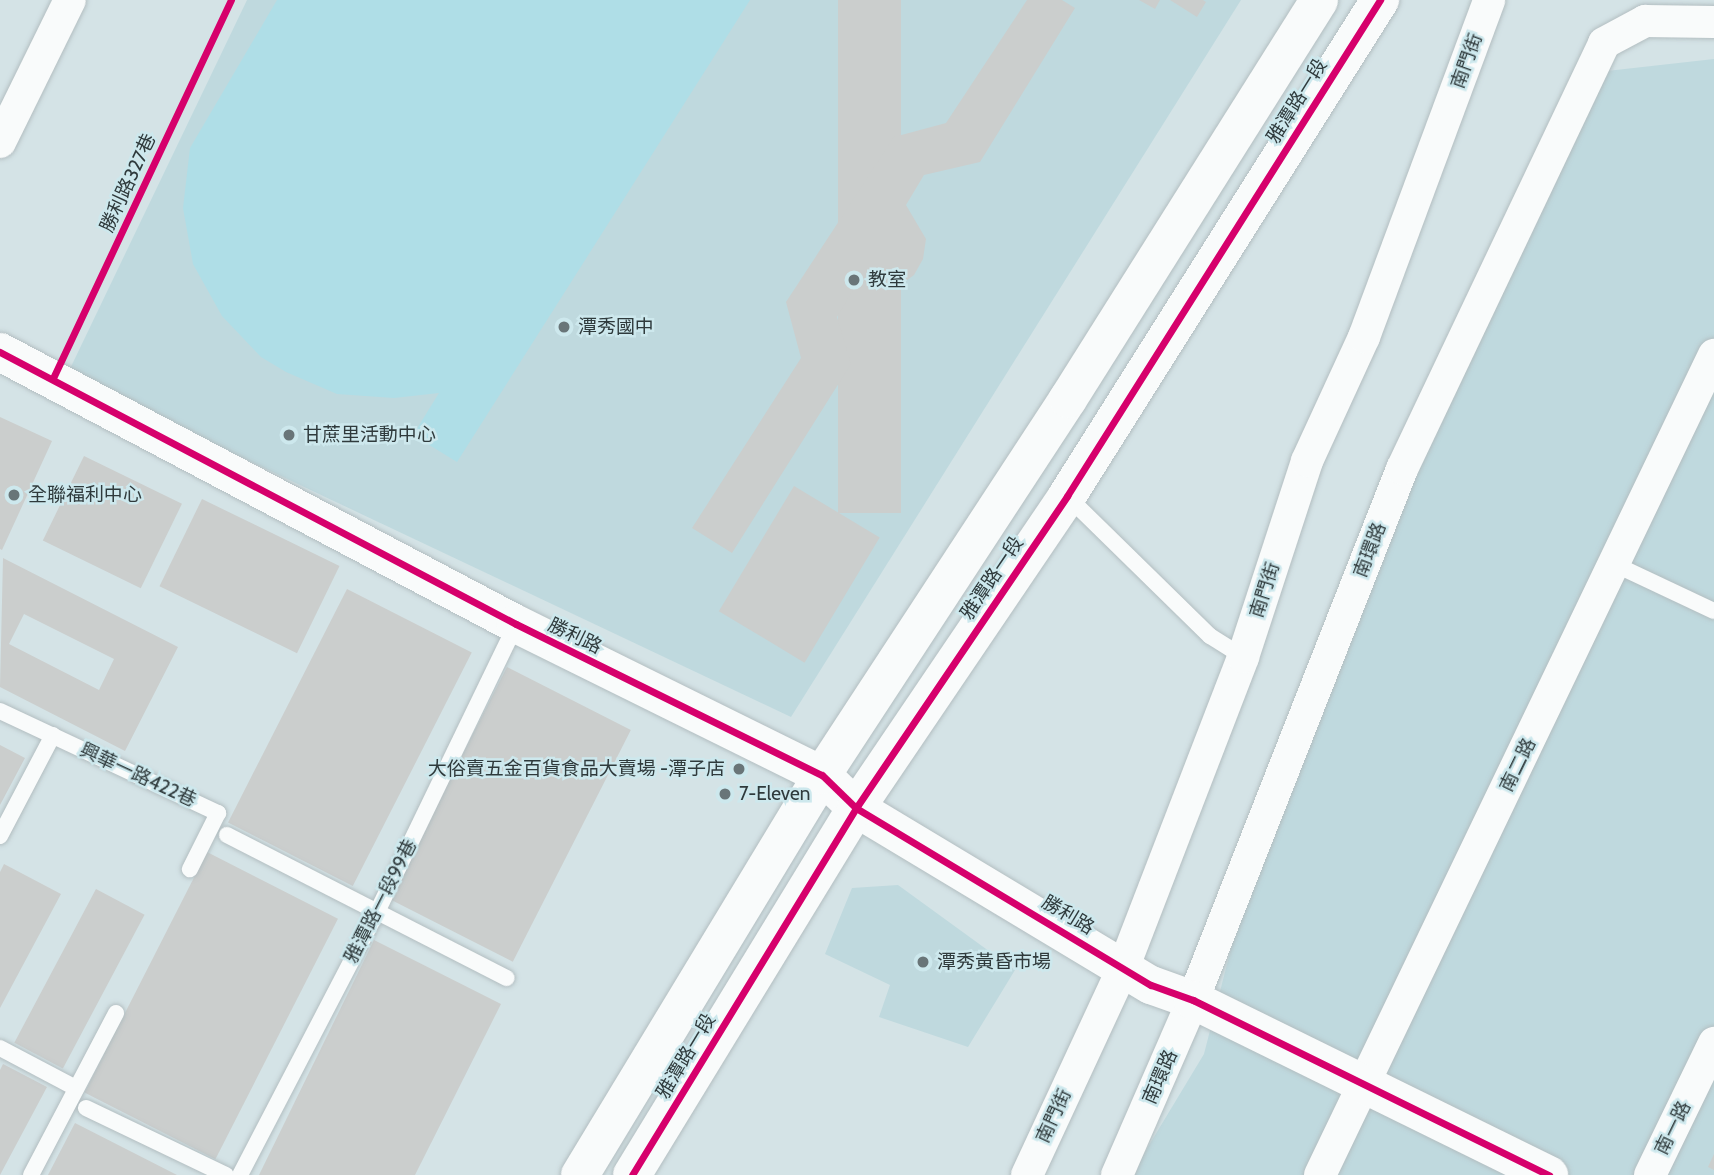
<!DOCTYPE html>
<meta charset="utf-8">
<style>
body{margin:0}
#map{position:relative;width:1714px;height:1175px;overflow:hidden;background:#d4e3e6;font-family:Cabin,"Noto Sans TC",sans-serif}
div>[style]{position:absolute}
.built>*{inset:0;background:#bfd9de}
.green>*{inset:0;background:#afdee7}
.building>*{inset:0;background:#cbcecd;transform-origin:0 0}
.roads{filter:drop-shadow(0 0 2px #b3bec1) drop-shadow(0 0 2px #b3bec1)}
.service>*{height:16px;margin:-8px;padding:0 8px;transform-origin:8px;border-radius:8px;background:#f9fbfb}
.minor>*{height:32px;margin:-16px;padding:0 16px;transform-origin:16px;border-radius:16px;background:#f9fbfb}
.tertiary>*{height:38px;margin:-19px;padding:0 19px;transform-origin:19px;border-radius:19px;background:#f9fbfb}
.cycleway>*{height:7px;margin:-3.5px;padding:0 3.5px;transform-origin:3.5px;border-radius:3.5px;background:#d6006c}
.dots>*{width:19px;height:19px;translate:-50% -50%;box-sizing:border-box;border:4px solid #cde8ed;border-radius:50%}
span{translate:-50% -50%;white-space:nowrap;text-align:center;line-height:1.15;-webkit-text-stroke:5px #cde8ed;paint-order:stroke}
.street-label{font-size:19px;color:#2f3a3c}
.poi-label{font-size:19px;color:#2f3a3c}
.left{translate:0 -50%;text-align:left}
.right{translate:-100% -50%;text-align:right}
</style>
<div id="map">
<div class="built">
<i style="clip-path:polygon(247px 0,1241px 0,791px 717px,67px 375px)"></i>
<i style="clip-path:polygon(1714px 59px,1714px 1175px,1131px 1175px,1204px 1054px,1256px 851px,1295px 742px,1589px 73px)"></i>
<i style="clip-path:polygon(898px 885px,1015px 970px,968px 1047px,879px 1017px,890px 985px,825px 954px,852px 888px)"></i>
</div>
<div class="green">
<i style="clip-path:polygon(277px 0,750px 0,457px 462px,413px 435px,439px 393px,394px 398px,337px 394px,286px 372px,261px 357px,222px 316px,193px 264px,183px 208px,190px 148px)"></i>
</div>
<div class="building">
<i style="left:838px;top:0;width:63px;height:513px"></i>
<i style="clip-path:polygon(1027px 0,1062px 0,1075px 8px,980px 162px,924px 175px,906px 205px,926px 239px,923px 259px,914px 275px,899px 286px,879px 290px,856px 285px,837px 317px,851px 364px,732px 553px,692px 528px,801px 358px,786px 302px,894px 137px,946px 123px)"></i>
<i style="clip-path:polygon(1139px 0,1160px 0,1155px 9px)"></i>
<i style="clip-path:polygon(1170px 0,1203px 0,1206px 2px,1197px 17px)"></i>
<i style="clip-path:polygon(0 417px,52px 441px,2px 550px,0 549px)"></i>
<i style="left:84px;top:456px;width:109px;height:94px;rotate:26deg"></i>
<i style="left:794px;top:486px;width:100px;height:146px;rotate:31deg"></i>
<i style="left:202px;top:499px;width:153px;height:97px;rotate:26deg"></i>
<i style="clip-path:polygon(evenodd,3px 558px,178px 647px,125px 751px,0 687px,3px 558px,24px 614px,114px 659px,99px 690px,9px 644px,24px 614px)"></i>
<i style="left:347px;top:589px;width:140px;height:262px;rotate:27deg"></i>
<i style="left:507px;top:667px;width:139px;height:260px;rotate:27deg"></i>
<i style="clip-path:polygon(0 745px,25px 758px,0 805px)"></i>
<i style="left:207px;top:852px;width:147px;height:270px;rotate:27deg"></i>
<i style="clip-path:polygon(4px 864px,61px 894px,0 1008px,0 872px)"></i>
<i style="left:96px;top:889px;width:55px;height:174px;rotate:28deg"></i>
<i style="clip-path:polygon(374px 940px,501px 1004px,415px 1175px,259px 1175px)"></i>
<i style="clip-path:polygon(3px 1064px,47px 1087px,0 1175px,0 1070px)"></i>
<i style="clip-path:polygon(75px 1123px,177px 1175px,48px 1175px)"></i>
<i style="clip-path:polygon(1714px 1154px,1714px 1170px,1708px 1167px)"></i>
</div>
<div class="roads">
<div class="service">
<i style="left:1067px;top:496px;width:200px;rotate:44.4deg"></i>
<i style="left:1210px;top:636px;width:39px;rotate:32deg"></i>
<i style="left:1614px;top:564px;width:110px;rotate:25.2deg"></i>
<i style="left:0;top:711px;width:241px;rotate:25.1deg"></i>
<i style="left:218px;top:813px;width:63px;rotate:116.6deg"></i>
<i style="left:227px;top:835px;width:314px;rotate:27.1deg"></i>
<i style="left:0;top:836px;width:114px;rotate:-62.3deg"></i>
<i style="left:0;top:1048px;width:86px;rotate:27.8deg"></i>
<i style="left:86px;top:1108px;width:155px;rotate:25.6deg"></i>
<i style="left:31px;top:1175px;width:183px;rotate:-62.3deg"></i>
<i style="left:240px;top:1175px;width:297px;rotate:-62.5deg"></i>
<i style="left:377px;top:912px;width:320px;rotate:-64.2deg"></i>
</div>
<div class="minor">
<i style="left:0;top:142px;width:158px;rotate:-63.8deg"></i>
<i style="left:1027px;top:1175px;width:230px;rotate:-65.1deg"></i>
<i style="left:1124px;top:966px;width:331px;rotate:-68.9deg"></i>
<i style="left:1243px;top:657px;width:206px;rotate:-71.9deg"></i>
<i style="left:1307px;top:461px;width:136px;rotate:-65.3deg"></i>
<i style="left:1364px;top:337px;width:359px;rotate:-69.6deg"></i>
<i style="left:1117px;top:1175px;width:191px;rotate:-66.5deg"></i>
<i style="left:1193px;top:1000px;width:571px;rotate:-68.52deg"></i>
<i style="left:1402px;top:469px;width:471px;rotate:-64.6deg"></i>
<i style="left:1604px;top:43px;width:47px;rotate:-28.2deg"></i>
<i style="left:1645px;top:21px;width:69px;rotate:0.8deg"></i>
<i style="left:1320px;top:1175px;width:910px;rotate:-64.34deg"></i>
<i style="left:1650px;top:1175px;width:147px;rotate:-64.1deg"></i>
</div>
<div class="tertiary">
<i style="left:0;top:352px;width:583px;rotate:27.8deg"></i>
<i style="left:516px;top:624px;width:341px;rotate:26.3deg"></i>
<i style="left:822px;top:775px;width:47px;rotate:44.1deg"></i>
<i style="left:856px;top:808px;width:344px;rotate:31deg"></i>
<i style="left:1151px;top:985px;width:45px;rotate:19.7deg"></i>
<i style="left:1193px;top:1000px;width:397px;rotate:26.2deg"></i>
<i style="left:580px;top:1175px;width:468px;rotate:-58.8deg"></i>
<i style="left:822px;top:775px;width:449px;rotate:-56.8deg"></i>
<i style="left:1068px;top:399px;width:471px;rotate:-57.8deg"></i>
<i style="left:632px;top:1175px;width:430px;rotate:-58.6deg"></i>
<i style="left:856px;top:808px;width:377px;rotate:-55.9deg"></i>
<i style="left:1067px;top:496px;width:587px;rotate:-57.75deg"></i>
</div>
</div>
<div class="cycleway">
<i style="left:0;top:352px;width:583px;rotate:27.8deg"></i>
<i style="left:516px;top:624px;width:341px;rotate:26.3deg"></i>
<i style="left:822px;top:775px;width:47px;rotate:44.1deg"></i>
<i style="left:856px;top:808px;width:344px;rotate:31deg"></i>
<i style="left:1151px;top:985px;width:45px;rotate:19.7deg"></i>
<i style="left:1193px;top:1000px;width:397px;rotate:26.2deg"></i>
<i style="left:53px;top:378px;width:418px;rotate:-64.8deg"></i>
<i style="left:632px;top:1175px;width:430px;rotate:-58.6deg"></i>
<i style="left:856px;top:808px;width:377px;rotate:-55.9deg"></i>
<i style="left:1067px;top:496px;width:587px;rotate:-57.75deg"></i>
</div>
<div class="dots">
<i style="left:854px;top:280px;background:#697578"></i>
<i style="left:564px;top:327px;background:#697578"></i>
<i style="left:289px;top:435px;background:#697578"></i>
<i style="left:14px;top:495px;background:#697578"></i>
<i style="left:739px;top:769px;background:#697578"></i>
<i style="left:725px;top:794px;background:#697578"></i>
<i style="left:923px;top:962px;background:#697578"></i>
</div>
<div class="street-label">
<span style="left:1467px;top:61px;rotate:-70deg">南門街</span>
<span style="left:1297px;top:101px;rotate:-58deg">雅潭路一段</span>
<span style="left:128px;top:183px;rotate:-65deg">勝利路327巷</span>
<span style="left:1370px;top:550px;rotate:-69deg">南環路</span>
<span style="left:992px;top:578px;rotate:-56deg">雅潭路一段</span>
<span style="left:1265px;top:590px;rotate:-72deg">南門街</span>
<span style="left:575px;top:636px;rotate:26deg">勝利路</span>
<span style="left:1518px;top:765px;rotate:-64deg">南二路</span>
<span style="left:138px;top:775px;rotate:25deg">興華一路422巷</span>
<span style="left:381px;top:901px;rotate:-63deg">雅潭路一段99巷</span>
<span style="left:1068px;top:915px;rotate:31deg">勝利路</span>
<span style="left:686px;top:1056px;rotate:-59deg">雅潭路一段</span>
<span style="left:1160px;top:1077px;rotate:-66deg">南環路</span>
<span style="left:1054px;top:1116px;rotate:-65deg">南門街</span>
<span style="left:1673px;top:1128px;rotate:-64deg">南一路</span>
</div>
<div class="poi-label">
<span class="left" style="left:868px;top:280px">教室</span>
<span class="left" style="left:578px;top:327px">潭秀國中</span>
<span class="left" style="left:303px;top:435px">甘蔗里活動中心</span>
<span class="left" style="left:28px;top:495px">全聯福利中心</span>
<span class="right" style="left:725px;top:769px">大俗賣五金百貨食品大賣場 -潭子店</span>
<span class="left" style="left:739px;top:794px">7-Eleven</span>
<span class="left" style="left:937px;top:962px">潭秀黃昏市場</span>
</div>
</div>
